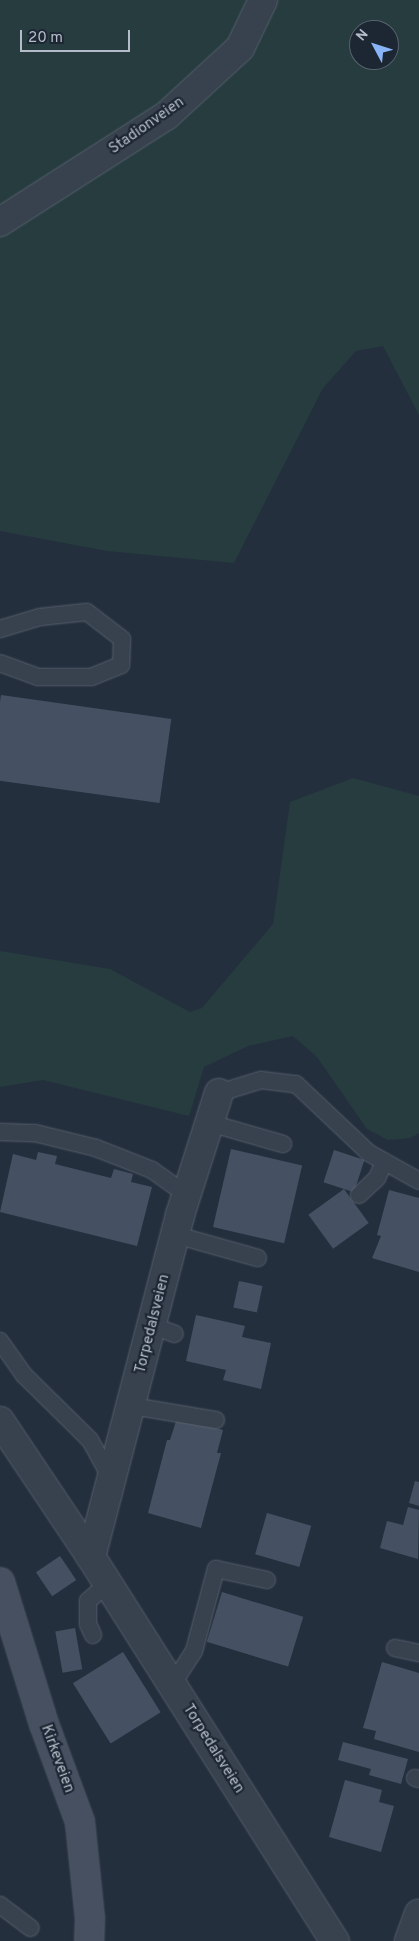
<!DOCTYPE html>
<style>
body{margin:0}
#map{position:relative;width:419px;height:1941px;overflow:hidden;background:#242f3e;font-family:Overpass,sans-serif}
div>[style]{position:absolute}
.green>*{inset:0;background:#263c3f}
.building>*{inset:0;background:#455162;transform-origin:0 0}
.roads{filter:drop-shadow(0 0 1px #565f6c) drop-shadow(0 0 1px #565f6c)}
.service>*{height:16px;margin:-8px;padding:0 8px;transform-origin:8px;border-radius:8px;background:#38414e}
.minor>*{height:28px;margin:-14px;padding:0 14px;transform-origin:14px;border-radius:14px;background:#38414e}
.tertiary>*{height:28px;margin:-14px;padding:0 14px;transform-origin:14px;border-radius:14px;background:#38414e}
.secondary>*{height:28px;margin:-14px;padding:0 14px;transform-origin:14px;border-radius:14px;background:#465061}
span{translate:-50% -50%;white-space:nowrap;text-align:center;line-height:1.15;-webkit-text-stroke:4.5px #1d2633;paint-order:stroke}
.street-label{font-size:15px;color:#b4bcc9}
.north{position:absolute;left:349px;top:20px;width:50px;height:50px;box-sizing:border-box;background:#1d2633;border:1px solid #59626f;border-radius:50%;rotate:310deg;font-size:14px;font-weight:700;line-height:20px;text-align:center;color:#b4bcc9}
.north::after{content:'';display:block;margin:auto;width:18px;height:22px;background:#8ab4f8;clip-path:polygon(50% 0,100% 100%,50% 72%,0 100%)}
.scale{position:absolute;left:20px;top:30px;width:110px;height:22px;box-sizing:border-box;border:2px solid #b4bcc9;border-top:0;padding-left:6px;font-size:15px;line-height:18px;white-space:nowrap;color:#b4bcc9;-webkit-text-stroke:4px #1d2633;paint-order:stroke}
</style>
<div id="map">
<div class="green">
<i style="clip-path:polygon(evenodd,0 0,419px 0,419px 415px,383px 346px,356px 351px,323px 388px,234px 563px,107px 551px,0 531px,0 0,359px 30px,389px 30px,389px 60px,359px 60px,359px 30px)"></i>
<i style="clip-path:polygon(353px 778px,419px 796px,419px 1133px,411px 1138px,388px 1140px,367px 1129px,317px 1057px,293px 1036px,248px 1046px,204px 1067px,189px 1116px,43px 1080px,0 1087px,0 951px,110px 969px,190px 1012px,202px 1008px,273px 924px,290px 802px)"></i>
</div>
<div class="building">
<i style="left:1px;top:695px;width:172px;height:85px;rotate:8deg"></i>
<i style="left:231px;top:1149px;width:73px;height:80px;rotate:13deg"></i>
<i style="left:334px;top:1150px;width:32px;height:34px;rotate:18deg"></i>
<i style="clip-path:polygon(38px 1152px,57px 1156px,55px 1164px,111px 1178px,114px 1169px,133px 1174px,131px 1182px,152px 1187px,137px 1246px,0 1212px,13px 1154px,36px 1160px)"></i>
<i style="left:344px;top:1189px;width:42px;height:44px;rotate:54deg"></i>
<i style="clip-path:polygon(389px 1190px,419px 1198px,419px 1272px,372px 1258px,381px 1236px,377px 1235px)"></i>
<i style="left:239px;top:1281px;width:24px;height:27px;rotate:12deg"></i>
<i style="clip-path:polygon(196px 1315px,245px 1326px,242px 1337px,271px 1343px,261px 1389px,223px 1380px,226px 1370px,186px 1361px)"></i>
<i style="clip-path:polygon(177px 1418px,223px 1430px,217px 1453px,221px 1453px,201px 1528px,148px 1513px,167px 1440px,170px 1440px)"></i>
<i style="clip-path:polygon(415px 1481px,419px 1482px,419px 1506px,409px 1503px)"></i>
<i style="clip-path:polygon(408px 1507px,419px 1510px,418px 1559px,380px 1548px,387px 1521px,403px 1525px)"></i>
<i style="left:267px;top:1513px;width:46px;height:43px;rotate:16deg"></i>
<i style="left:60px;top:1556px;width:29px;height:29px;rotate:56deg"></i>
<i style="left:222px;top:1592px;width:85px;height:52px;rotate:17deg"></i>
<i style="left:75px;top:1628px;width:42px;height:20px;rotate:80deg"></i>
<i style="left:123px;top:1652px;width:71px;height:59px;rotate:58deg"></i>
<i style="clip-path:polygon(382px 1662px,419px 1673px,419px 1752px,374px 1739px,376px 1731px,363px 1728px)"></i>
<i style="clip-path:polygon(343px 1742px,408px 1759px,401px 1784px,369px 1775px,371px 1769px,338px 1760px)"></i>
<i style="clip-path:polygon(345px 1780px,382px 1790px,379px 1802px,394px 1806px,381px 1852px,329px 1837px)"></i>
</div>
<div class="roads">
<div class="service">
<i style="left:0;top:629px;width:42px;rotate:-16.7deg"></i>
<i style="left:40px;top:617px;width:47px;rotate:-6.1deg"></i>
<i style="left:87px;top:612px;width:44px;rotate:37.6deg"></i>
<i style="left:122px;top:639px;width:26px;rotate:92deg"></i>
<i style="left:121px;top:665px;width:32px;rotate:158deg"></i>
<i style="left:91px;top:677px;width:53px;rotate:180deg"></i>
<i style="left:38px;top:677px;width:40px;rotate:-159.8deg"></i>
<i style="left:219px;top:1093px;width:44px;rotate:-17.2deg"></i>
<i style="left:261px;top:1080px;width:35px;rotate:7deg"></i>
<i style="left:296px;top:1084px;width:100px;rotate:43.4deg"></i>
<i style="left:369px;top:1153px;width:57px;rotate:29.2deg"></i>
<i style="left:210px;top:1123px;width:76px;rotate:16deg"></i>
<i style="left:0;top:1132px;width:35px;rotate:2deg"></i>
<i style="left:35px;top:1133px;width:63px;rotate:13.8deg"></i>
<i style="left:96px;top:1148px;width:60px;rotate:21.4deg"></i>
<i style="left:152px;top:1170px;width:43px;rotate:35.5deg"></i>
<i style="left:359px;top:1195px;width:25px;rotate:-43deg"></i>
<i style="left:377px;top:1178px;width:17px;rotate:-65deg"></i>
<i style="left:176px;top:1235px;width:85px;rotate:15.7deg"></i>
<i style="left:153px;top:1326px;width:23px;rotate:20deg"></i>
<i style="left:0;top:1341px;width:42px;rotate:54.8deg"></i>
<i style="left:24px;top:1375px;width:93px;rotate:44.6deg"></i>
<i style="left:90px;top:1440px;width:46px;rotate:61.2deg"></i>
<i style="left:132px;top:1406px;width:85px;rotate:9.5deg"></i>
<i style="left:93px;top:1635px;width:12px;rotate:-114deg"></i>
<i style="left:88px;top:1624px;width:23px;rotate:-90deg"></i>
<i style="left:88px;top:1601px;width:27px;rotate:-42deg"></i>
<i style="left:395px;top:1648px;width:25px;rotate:12deg"></i>
<i style="left:172px;top:1685px;width:40px;rotate:-57.1deg"></i>
<i style="left:194px;top:1651px;width:85px;rotate:-75deg"></i>
<i style="left:216px;top:1569px;width:52px;rotate:12.2deg"></i>
<i style="left:415px;top:1778px;width:4px;rotate:14deg"></i>
<i style="left:0;top:1905px;width:38px;rotate:37deg"></i>
</div>
<div class="minor">
<i style="left:0;top:222px;width:197px;rotate:-32.6deg"></i>
<i style="left:166px;top:116px;width:100px;rotate:-42.6deg"></i>
<i style="left:240px;top:48px;width:53px;rotate:-64.4deg"></i>
<i style="left:91px;top:1557px;width:353px;rotate:-75.4deg"></i>
<i style="left:180px;top:1215px;width:128px;rotate:-72.3deg"></i>
<i style="left:409px;top:1941px;width:29px;rotate:-70deg"></i>
</div>
<div class="tertiary">
<i style="left:0;top:1421px;width:164px;rotate:56.2deg"></i>
<i style="left:91px;top:1557px;width:455px;rotate:57.6deg"></i>
</div>
<div class="secondary">
<i style="left:0;top:1582px;width:149px;rotate:72.8deg"></i>
<i style="left:44px;top:1724px;width:104px;rotate:69.8deg"></i>
<i style="left:80px;top:1822px;width:97px;rotate:84.1deg"></i>
<i style="left:90px;top:1918px;width:23px;rotate:92deg"></i>
</div>
</div>
<div class="street-label">
<span style="left:147px;top:126px;rotate:-35deg">Stadionveien</span>
<span style="left:153px;top:1324px;rotate:-76deg">Torpedalsveien</span>
<span style="left:213px;top:1749px;rotate:58deg">Torpedalsveien</span>
<span style="left:57px;top:1759px;rotate:70deg">Kirkeveien</span>
</div>
<div class="north">N</div>
<div class="scale">20 m</div>
</div>
